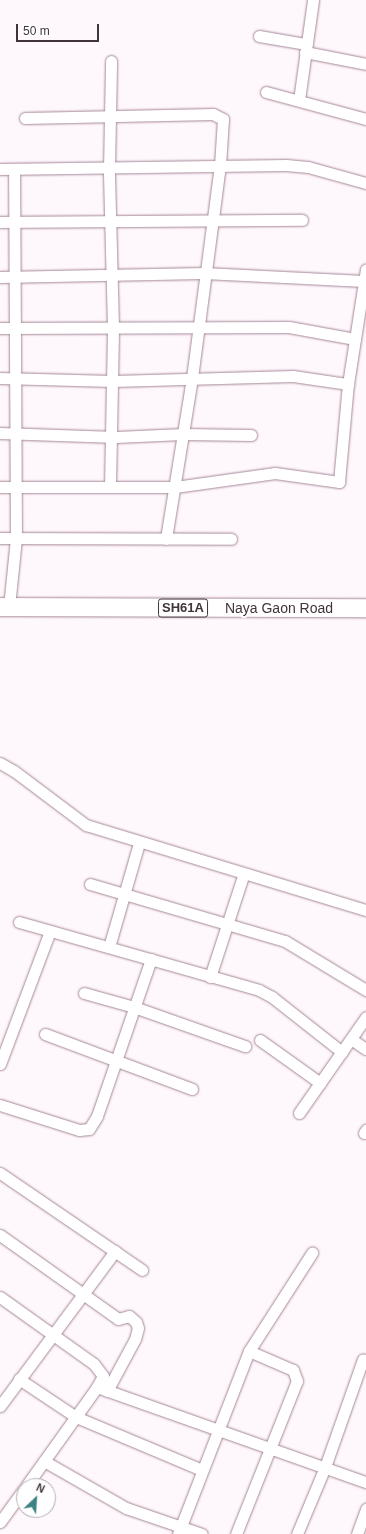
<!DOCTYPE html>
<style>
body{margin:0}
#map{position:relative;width:366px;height:1534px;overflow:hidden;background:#fef7fb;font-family:Arial,sans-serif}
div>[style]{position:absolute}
.roads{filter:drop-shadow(0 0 1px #a58798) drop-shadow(0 0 1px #a58798)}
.street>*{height:11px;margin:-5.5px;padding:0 5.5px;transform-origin:5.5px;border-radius:5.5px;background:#fff}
.primary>*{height:18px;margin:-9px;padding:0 9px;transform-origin:9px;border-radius:9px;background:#fff}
span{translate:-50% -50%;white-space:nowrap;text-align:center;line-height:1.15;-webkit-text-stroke:4px #fff;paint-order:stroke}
.shield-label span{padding:1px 3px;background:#fff;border:1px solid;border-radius:3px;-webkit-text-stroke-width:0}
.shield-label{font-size:13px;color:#40343b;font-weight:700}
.street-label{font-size:14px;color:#40343b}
.north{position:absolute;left:16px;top:1478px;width:40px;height:40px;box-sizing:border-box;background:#fff;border:1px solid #b3aeb1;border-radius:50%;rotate:25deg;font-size:11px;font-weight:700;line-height:16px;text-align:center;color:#40343b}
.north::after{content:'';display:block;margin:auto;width:14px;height:18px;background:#3b8381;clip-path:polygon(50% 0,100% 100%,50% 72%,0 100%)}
.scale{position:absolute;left:16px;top:24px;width:83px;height:18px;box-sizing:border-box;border:2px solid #40343b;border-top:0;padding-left:5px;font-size:12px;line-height:14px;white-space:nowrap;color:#40343b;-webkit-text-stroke:3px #fff;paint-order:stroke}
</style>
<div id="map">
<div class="roads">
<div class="street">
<i style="left:259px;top:36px;width:48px;rotate:9.7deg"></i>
<i style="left:305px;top:52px;width:62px;rotate:11.1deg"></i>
<i style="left:266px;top:92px;width:104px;rotate:15.1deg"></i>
<i style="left:299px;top:100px;width:101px;rotate:-82deg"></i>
<i style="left:25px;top:118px;width:188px;rotate:-1.2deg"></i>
<i style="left:213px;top:114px;width:11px;rotate:27deg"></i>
<i style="left:223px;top:119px;width:46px;rotate:93.7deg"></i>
<i style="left:220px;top:165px;width:215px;rotate:97.5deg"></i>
<i style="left:192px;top:378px;width:163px;rotate:99.2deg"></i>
<i style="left:0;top:169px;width:286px;rotate:-0.8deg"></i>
<i style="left:286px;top:165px;width:22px;rotate:5deg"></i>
<i style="left:308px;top:167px;width:60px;rotate:15.4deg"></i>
<i style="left:0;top:222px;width:302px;rotate:-0.4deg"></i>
<i style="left:0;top:277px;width:204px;rotate:-1.1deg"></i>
<i style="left:204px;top:273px;width:160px;rotate:2.9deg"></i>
<i style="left:0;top:328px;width:289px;rotate:-0.2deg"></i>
<i style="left:289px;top:327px;width:67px;rotate:10.3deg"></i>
<i style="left:0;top:378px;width:113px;rotate:1.5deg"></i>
<i style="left:113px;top:381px;width:180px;rotate:-1.6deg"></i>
<i style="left:293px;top:376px;width:56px;rotate:8.3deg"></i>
<i style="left:0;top:433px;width:116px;rotate:2deg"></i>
<i style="left:116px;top:437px;width:67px;rotate:-2.6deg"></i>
<i style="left:183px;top:434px;width:68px;rotate:0.8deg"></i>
<i style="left:0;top:487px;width:175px"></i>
<i style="left:175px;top:487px;width:101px;rotate:-8deg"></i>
<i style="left:275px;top:473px;width:65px;rotate:8deg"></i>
<i style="left:339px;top:482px;width:98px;rotate:-84.8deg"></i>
<i style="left:348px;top:384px;width:116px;rotate:-81.1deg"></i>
<i style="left:110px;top:487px;width:160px;rotate:-88.9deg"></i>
<i style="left:113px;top:327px;width:158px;rotate:-91.5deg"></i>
<i style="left:109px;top:169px;width:108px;rotate:-88.9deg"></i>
<i style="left:0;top:538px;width:231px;rotate:0.2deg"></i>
<i style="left:9px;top:607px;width:69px;rotate:-84.2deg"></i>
<i style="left:16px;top:538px;width:368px;rotate:-90.3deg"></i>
<i style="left:0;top:763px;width:16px;rotate:30deg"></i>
<i style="left:14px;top:771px;width:90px;rotate:36.9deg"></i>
<i style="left:86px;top:825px;width:293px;rotate:16.9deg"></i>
<i style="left:90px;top:884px;width:203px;rotate:16.3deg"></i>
<i style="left:285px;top:941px;width:95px;rotate:31.2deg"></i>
<i style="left:19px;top:922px;width:249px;rotate:15.8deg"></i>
<i style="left:259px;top:990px;width:15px;rotate:28deg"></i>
<i style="left:272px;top:997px;width:89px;rotate:38.2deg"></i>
<i style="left:109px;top:947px;width:108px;rotate:-73.9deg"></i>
<i style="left:210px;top:977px;width:109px;rotate:-71.9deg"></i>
<i style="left:84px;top:993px;width:52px;rotate:15.6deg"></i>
<i style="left:134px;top:1007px;width:118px;rotate:19.4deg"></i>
<i style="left:45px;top:1034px;width:157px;rotate:20.5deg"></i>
<i style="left:351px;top:1039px;width:18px;rotate:34deg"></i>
<i style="left:260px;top:1040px;width:74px;rotate:35.6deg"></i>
<i style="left:0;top:1064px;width:142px;rotate:-69.4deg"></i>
<i style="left:0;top:1105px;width:83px;rotate:17.6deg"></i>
<i style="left:79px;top:1130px;width:10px;rotate:-6deg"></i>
<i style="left:89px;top:1129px;width:15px;rotate:-58deg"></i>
<i style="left:97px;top:1116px;width:166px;rotate:-71deg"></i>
<i style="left:299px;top:1113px;width:117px;rotate:-55.1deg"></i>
<i style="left:364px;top:1133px;width:4px;rotate:-56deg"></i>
<i style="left:0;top:1173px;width:172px;rotate:34.3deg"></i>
<i style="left:0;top:1235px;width:145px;rotate:35.4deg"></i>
<i style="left:118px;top:1319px;width:11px;rotate:-15deg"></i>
<i style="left:129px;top:1316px;width:9px;rotate:41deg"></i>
<i style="left:136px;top:1322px;width:6px;rotate:72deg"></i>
<i style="left:138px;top:1328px;width:11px;rotate:105deg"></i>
<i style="left:135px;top:1339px;width:59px;rotate:118.3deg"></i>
<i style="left:0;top:1297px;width:115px;rotate:35.5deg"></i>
<i style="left:94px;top:1364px;width:15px;rotate:53deg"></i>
<i style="left:103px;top:1376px;width:13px;rotate:119deg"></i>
<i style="left:97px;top:1387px;width:122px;rotate:125.6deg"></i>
<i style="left:19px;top:1379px;width:69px;rotate:33.7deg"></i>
<i style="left:76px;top:1417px;width:137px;rotate:22.8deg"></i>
<i style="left:97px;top:1387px;width:285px;rotate:19.5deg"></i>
<i style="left:0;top:1406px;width:193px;rotate:-53.4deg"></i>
<i style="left:44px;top:1461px;width:95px;rotate:29.8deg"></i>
<i style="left:126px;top:1508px;width:80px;rotate:18.9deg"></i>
<i style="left:0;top:1522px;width:41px;rotate:-54deg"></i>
<i style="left:178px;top:1534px;width:196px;rotate:-68.8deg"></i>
<i style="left:249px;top:1351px;width:117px;rotate:-57.3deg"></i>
<i style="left:236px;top:1534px;width:165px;rotate:-68.3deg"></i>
<i style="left:297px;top:1381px;width:12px;rotate:-110deg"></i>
<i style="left:293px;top:1370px;width:48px;rotate:-156.6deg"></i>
<i style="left:297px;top:1534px;width:73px;rotate:-67.3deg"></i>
<i style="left:325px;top:1467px;width:114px;rotate:-70.6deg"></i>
<i style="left:357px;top:1534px;width:27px;rotate:-70deg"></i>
</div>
<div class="primary">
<i style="left:0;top:607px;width:366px;rotate:0.2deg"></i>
</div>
</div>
<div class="shield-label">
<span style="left:183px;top:608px">SH61A</span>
</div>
<div class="street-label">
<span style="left:279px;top:608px">Naya Gaon Road</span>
</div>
<div class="north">N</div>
<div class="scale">50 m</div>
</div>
